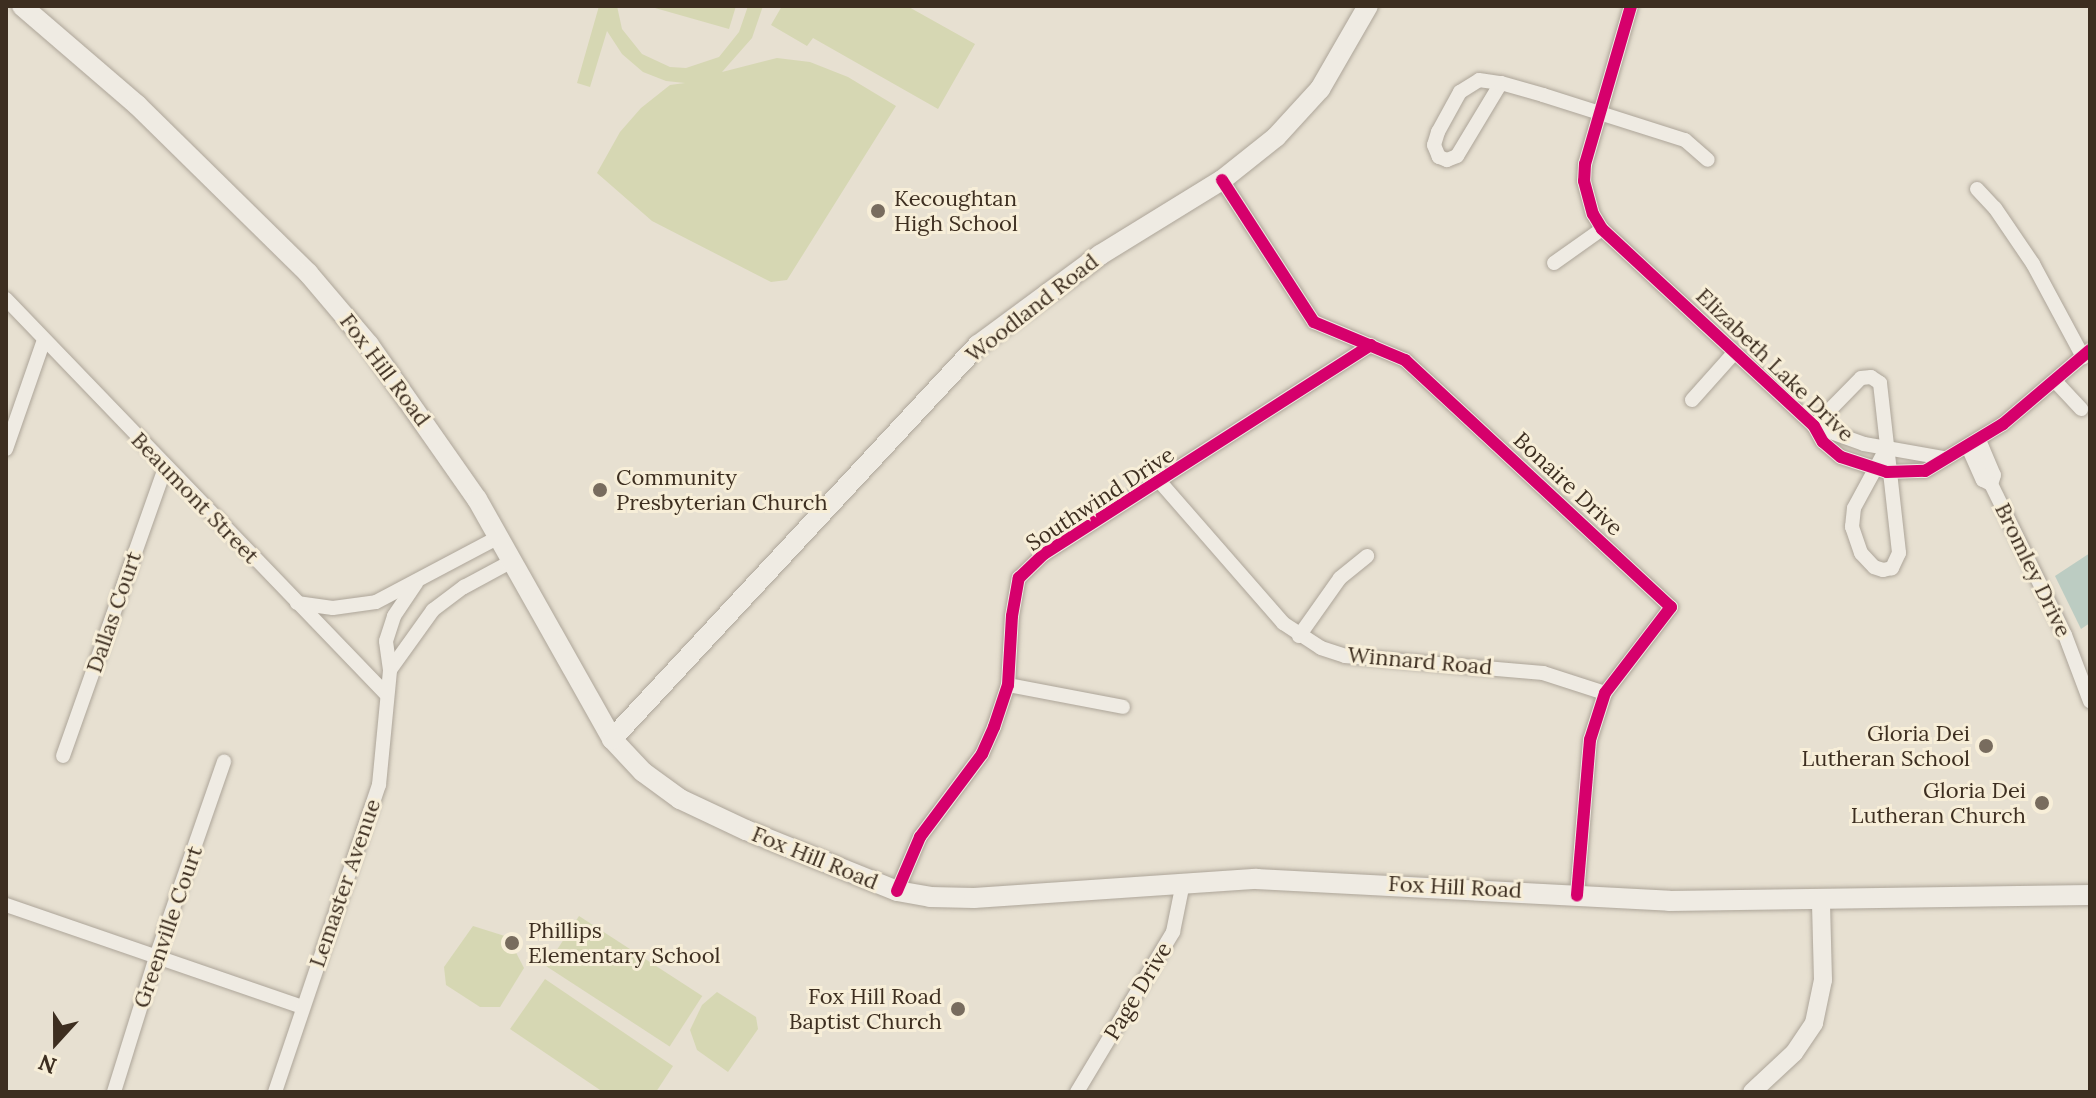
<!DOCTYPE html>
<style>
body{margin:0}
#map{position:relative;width:2096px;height:1098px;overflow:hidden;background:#e7e0d1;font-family:Lora,serif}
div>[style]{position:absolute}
.green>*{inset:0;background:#d6d7b3;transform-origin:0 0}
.water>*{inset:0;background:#bcccc2}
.roads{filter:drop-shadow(0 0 2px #ada599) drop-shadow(0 0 2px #ada599)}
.minor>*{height:14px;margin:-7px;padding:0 7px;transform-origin:7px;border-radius:7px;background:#efebe3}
.tertiary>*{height:18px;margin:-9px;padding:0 9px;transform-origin:9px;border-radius:9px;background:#efebe3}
.secondary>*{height:20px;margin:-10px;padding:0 10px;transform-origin:10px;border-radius:10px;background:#efebe3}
.cycleway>*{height:12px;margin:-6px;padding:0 6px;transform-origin:6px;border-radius:6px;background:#d6006c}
.dots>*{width:22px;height:22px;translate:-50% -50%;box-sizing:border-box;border:4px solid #f7eed8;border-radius:50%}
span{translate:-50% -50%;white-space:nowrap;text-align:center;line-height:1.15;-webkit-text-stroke:6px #f7eed8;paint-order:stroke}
.poi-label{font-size:22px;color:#3d2e20}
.left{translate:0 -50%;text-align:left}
.right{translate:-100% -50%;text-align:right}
.street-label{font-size:22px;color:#3d2e20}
.frame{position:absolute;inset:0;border:8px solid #3d2e20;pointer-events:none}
.north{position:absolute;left:16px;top:1002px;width:80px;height:80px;-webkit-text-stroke:6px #f7eed8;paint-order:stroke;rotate:201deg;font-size:22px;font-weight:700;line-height:32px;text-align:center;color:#3d2e20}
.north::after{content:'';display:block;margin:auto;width:28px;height:36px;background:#3d2e20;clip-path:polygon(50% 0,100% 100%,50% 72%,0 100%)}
</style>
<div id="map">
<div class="green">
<i style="clip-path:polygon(599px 6px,617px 6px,622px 29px,642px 54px,670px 67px,686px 68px,719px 57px,739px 32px,748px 6px,763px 6px,752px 38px,722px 72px,777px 58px,810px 62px,848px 77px,896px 106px,787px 280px,771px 282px,652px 221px,597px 173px,620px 132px,641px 108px,670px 85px,685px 83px,666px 81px,643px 72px,622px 54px,607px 31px,590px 87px,577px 83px)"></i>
<i style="clip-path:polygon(648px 6px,736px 6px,729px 29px)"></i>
<i style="clip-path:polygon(782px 6px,907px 6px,975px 44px,938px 109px,813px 38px,807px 46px,771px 25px)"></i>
<i style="left:579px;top:916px;width:147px;height:60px;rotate:33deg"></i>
<i style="clip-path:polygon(473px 926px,508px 937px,524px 968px,500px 1007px,480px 1007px,446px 985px,444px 967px)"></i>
<i style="clip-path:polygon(545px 979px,673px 1066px,656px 1092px,603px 1092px,510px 1029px)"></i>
<i style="clip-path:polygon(717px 992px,756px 1017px,758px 1029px,728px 1072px,697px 1050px,690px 1030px,702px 1005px)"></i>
</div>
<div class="water">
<i style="clip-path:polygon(2090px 553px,2090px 623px,2081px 629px,2055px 576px)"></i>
</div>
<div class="roads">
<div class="minor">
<i style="left:1631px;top:6px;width:165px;rotate:106.2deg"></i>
<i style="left:1585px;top:164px;width:17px;rotate:93deg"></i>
<i style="left:1584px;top:181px;width:34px;rotate:75deg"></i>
<i style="left:1593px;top:214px;width:17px;rotate:59deg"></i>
<i style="left:1602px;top:229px;width:289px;rotate:42.9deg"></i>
<i style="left:1814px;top:426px;width:18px;rotate:61deg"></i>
<i style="left:1823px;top:442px;width:23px;rotate:40deg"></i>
<i style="left:1841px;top:457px;width:48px;rotate:18.1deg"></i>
<i style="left:1887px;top:472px;width:38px;rotate:-2deg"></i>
<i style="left:1925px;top:471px;width:91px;rotate:-31.1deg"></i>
<i style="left:2003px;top:424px;width:114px;rotate:-40.4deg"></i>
<i style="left:1501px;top:83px;width:85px;rotate:121.1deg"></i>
<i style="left:1457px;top:156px;width:11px;rotate:158deg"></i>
<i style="left:1447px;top:160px;width:9px;rotate:-159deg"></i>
<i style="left:1439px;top:157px;width:13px;rotate:-113deg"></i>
<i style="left:1434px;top:145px;width:14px;rotate:-73deg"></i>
<i style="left:1438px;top:132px;width:46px;rotate:-61.2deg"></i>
<i style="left:1460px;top:92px;width:22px;rotate:-32deg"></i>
<i style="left:1479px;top:80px;width:22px;rotate:8deg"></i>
<i style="left:1501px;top:83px;width:44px;rotate:15.9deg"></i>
<i style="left:1543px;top:95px;width:149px;rotate:17.6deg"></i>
<i style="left:1685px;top:140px;width:30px;rotate:41deg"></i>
<i style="left:1222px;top:180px;width:169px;rotate:57.1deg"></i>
<i style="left:1314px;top:322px;width:99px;rotate:22.7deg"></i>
<i style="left:1405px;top:360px;width:363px;rotate:42.9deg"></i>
<i style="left:1671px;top:607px;width:108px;rotate:127.5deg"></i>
<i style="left:1605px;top:693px;width:49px;rotate:107.7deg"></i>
<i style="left:1590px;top:740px;width:156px;rotate:94.8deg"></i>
<i style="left:1977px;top:189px;width:26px;rotate:47deg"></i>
<i style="left:1995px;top:208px;width:68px;rotate:55.8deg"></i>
<i style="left:2033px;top:264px;width:106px;rotate:61.7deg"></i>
<i style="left:1554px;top:263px;width:59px;rotate:-35.3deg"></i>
<i style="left:6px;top:299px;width:548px;rotate:46.11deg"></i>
<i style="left:2056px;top:382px;width:37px;rotate:47deg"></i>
<i style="left:1692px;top:400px;width:63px;rotate:-48.2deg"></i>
<i style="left:1814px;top:426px;width:67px;rotate:-45.6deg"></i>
<i style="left:1861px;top:378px;width:10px;rotate:-6deg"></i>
<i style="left:1871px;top:377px;width:11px;rotate:34deg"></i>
<i style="left:1880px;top:383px;width:171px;rotate:83.6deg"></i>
<i style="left:1899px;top:553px;width:17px;rotate:115deg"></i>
<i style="left:1892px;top:568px;width:9px;rotate:167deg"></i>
<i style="left:1883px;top:570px;width:9px;rotate:-162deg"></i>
<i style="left:1874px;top:567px;width:19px;rotate:-133deg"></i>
<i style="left:1861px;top:553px;width:28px;rotate:-109deg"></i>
<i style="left:1852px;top:527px;width:19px;rotate:-84deg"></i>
<i style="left:1854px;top:508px;width:67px;rotate:-61.5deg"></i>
<i style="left:1814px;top:426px;width:53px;rotate:19.8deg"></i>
<i style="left:1864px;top:444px;width:80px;rotate:10deg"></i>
<i style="left:1979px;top:440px;width:38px;rotate:67deg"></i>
<i style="left:1994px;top:475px;width:9px;rotate:108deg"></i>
<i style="left:1968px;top:447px;width:36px;rotate:66deg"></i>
<i style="left:1983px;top:480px;width:9px;rotate:27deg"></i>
<i style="left:1991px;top:484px;width:168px;rotate:63.9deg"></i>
<i style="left:2065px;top:635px;width:71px;rotate:69.3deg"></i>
<i style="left:6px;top:449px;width:115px;rotate:-70.8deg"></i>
<i style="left:1161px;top:483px;width:186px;rotate:48.9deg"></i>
<i style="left:1283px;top:623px;width:45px;rotate:33.3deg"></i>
<i style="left:1321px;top:648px;width:25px;rotate:18deg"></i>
<i style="left:1345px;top:656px;width:199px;rotate:4.9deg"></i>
<i style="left:1543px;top:673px;width:65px;rotate:17.9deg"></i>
<i style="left:297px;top:603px;width:36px;rotate:8deg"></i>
<i style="left:333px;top:608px;width:43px;rotate:-7.9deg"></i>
<i style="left:376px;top:602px;width:139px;rotate:-27.9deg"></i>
<i style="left:1299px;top:636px;width:71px;rotate:-54.7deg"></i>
<i style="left:1340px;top:578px;width:35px;rotate:-39deg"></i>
<i style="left:390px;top:670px;width:74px;rotate:-54.4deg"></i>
<i style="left:433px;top:610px;width:39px;rotate:-37deg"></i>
<i style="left:464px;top:587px;width:55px;rotate:-28.4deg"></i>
<i style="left:1008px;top:685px;width:117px;rotate:10.8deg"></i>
<i style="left:63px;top:756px;width:306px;rotate:-70.5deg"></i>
<i style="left:897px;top:891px;width:59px;rotate:-66.9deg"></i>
<i style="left:920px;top:837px;width:104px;rotate:-53.2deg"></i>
<i style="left:982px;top:754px;width:30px;rotate:-66deg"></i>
<i style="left:994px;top:727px;width:44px;rotate:-71.6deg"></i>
<i style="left:1008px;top:685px;width:69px;rotate:-86.7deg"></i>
<i style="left:1012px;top:616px;width:39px;rotate:-80deg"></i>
<i style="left:1019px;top:578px;width:35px;rotate:-44deg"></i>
<i style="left:1044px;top:554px;width:388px;rotate:-32.6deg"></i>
<i style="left:6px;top:905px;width:313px;rotate:19deg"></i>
<i style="left:114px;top:1092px;width:141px;rotate:-72.7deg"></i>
<i style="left:156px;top:957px;width:207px;rotate:-70.8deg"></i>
<i style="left:275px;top:1092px;width:324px;rotate:-71.3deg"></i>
<i style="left:379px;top:785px;width:116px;rotate:-84.5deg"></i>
<i style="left:390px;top:670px;width:29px;rotate:-98deg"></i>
<i style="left:386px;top:641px;width:26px;rotate:-72deg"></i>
<i style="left:394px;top:616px;width:40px;rotate:-56deg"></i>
<i style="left:1077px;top:1092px;width:187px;rotate:-59deg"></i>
<i style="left:1173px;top:932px;width:50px;rotate:-78.5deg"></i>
</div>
<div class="tertiary">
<i style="left:1752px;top:1092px;width:57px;rotate:-42.9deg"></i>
<i style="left:1794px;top:1053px;width:36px;rotate:-56deg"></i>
<i style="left:1814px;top:1023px;width:44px;rotate:-78.2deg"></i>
<i style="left:1823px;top:980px;width:79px;rotate:-91.5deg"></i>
</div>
<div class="secondary">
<i style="left:22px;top:6px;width:152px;rotate:40.7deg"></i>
<i style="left:137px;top:105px;width:240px;rotate:44.5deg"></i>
<i style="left:308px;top:273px;width:94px;rotate:49.7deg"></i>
<i style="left:369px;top:345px;width:188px;rotate:55deg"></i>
<i style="left:477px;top:499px;width:275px;rotate:60.6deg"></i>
<i style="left:612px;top:739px;width:45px;rotate:46.8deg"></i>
<i style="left:643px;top:772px;width:46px;rotate:36.1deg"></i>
<i style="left:680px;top:799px;width:73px;rotate:25.2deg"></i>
<i style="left:746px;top:830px;width:163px;rotate:22deg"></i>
<i style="left:897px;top:891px;width:34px;rotate:10deg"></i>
<i style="left:930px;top:897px;width:44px;rotate:1.3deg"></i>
<i style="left:974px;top:898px;width:283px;rotate:-3.9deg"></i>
<i style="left:1256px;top:879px;width:414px;rotate:3deg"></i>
<i style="left:1669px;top:901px;width:421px;rotate:-0.8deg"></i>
<i style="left:612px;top:739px;width:538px;rotate:-47.11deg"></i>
<i style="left:978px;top:345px;width:152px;rotate:-36.4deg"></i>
<i style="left:1100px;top:255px;width:143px;rotate:-31.6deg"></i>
<i style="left:1222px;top:180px;width:69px;rotate:-38.5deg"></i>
<i style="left:1276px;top:137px;width:65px;rotate:-47.5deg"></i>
<i style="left:1320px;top:89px;width:96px;rotate:-60deg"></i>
</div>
</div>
<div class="cycleway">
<i style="left:1631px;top:6px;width:165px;rotate:106.2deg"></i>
<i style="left:1585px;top:164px;width:17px;rotate:93deg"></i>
<i style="left:1584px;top:181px;width:34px;rotate:75deg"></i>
<i style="left:1593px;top:214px;width:17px;rotate:59deg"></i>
<i style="left:1602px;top:229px;width:289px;rotate:42.9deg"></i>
<i style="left:1814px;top:426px;width:18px;rotate:61deg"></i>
<i style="left:1823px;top:442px;width:23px;rotate:40deg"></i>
<i style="left:1841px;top:457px;width:48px;rotate:18.1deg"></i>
<i style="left:1887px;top:472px;width:38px;rotate:-2deg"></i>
<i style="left:1925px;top:471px;width:91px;rotate:-31.1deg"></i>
<i style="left:2003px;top:424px;width:114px;rotate:-40.4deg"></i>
<i style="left:1222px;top:180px;width:169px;rotate:57.1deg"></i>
<i style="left:1314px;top:322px;width:99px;rotate:22.7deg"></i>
<i style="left:1405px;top:360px;width:363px;rotate:42.9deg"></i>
<i style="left:1671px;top:607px;width:108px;rotate:127.5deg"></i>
<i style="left:1605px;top:693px;width:49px;rotate:107.7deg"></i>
<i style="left:1590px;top:740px;width:156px;rotate:94.8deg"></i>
<i style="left:897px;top:891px;width:59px;rotate:-66.9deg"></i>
<i style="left:920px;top:837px;width:104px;rotate:-53.2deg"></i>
<i style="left:982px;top:754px;width:30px;rotate:-66deg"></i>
<i style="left:994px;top:727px;width:44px;rotate:-71.6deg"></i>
<i style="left:1008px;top:685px;width:69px;rotate:-86.7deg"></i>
<i style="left:1012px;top:616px;width:39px;rotate:-80deg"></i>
<i style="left:1019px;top:578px;width:35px;rotate:-44deg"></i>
<i style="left:1044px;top:554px;width:388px;rotate:-32.6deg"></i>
</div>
<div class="dots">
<i style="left:878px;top:211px;background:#786c5e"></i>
<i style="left:600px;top:490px;background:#786c5e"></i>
<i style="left:1986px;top:746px;background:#786c5e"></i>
<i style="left:2042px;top:803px;background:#786c5e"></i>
<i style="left:512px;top:943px;background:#786c5e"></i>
<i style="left:958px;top:1009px;background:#786c5e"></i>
</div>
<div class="poi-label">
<span class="left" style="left:894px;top:211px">Kecoughtan<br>High School</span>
<span class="left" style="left:616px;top:490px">Community<br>Presbyterian Church</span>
<span class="right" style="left:1970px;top:746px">Gloria Dei<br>Lutheran School</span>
<span class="right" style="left:2026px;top:803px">Gloria Dei<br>Lutheran Church</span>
<span class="left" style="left:528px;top:943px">Phillips<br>Elementary School</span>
<span class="right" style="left:942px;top:1009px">Fox Hill Road<br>Baptist Church</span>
</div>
<div class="street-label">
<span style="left:1032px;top:308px;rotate:-38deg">Woodland Road</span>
<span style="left:1775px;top:365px;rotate:44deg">Elizabeth Lake Drive</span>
<span style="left:385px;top:370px;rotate:53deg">Fox Hill Road</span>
<span style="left:1568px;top:484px;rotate:43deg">Bonaire Drive</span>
<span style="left:195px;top:498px;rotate:46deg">Beaumont Street</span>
<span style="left:1100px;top:499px;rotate:-33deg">Southwind Drive</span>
<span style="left:2033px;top:570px;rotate:64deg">Bromley Drive</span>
<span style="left:114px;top:612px;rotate:-71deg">Dallas Court</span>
<span style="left:1420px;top:661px;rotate:5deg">Winnard Road</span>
<span style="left:815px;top:858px;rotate:22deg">Fox Hill Road</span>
<span style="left:345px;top:883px;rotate:-71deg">Lemaster Avenue</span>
<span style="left:1455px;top:887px;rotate:3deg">Fox Hill Road</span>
<span style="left:168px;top:927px;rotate:-71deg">Greenville Court</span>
<span style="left:1138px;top:991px;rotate:-59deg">Page Drive</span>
</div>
<div class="frame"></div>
<div class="north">N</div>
</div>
